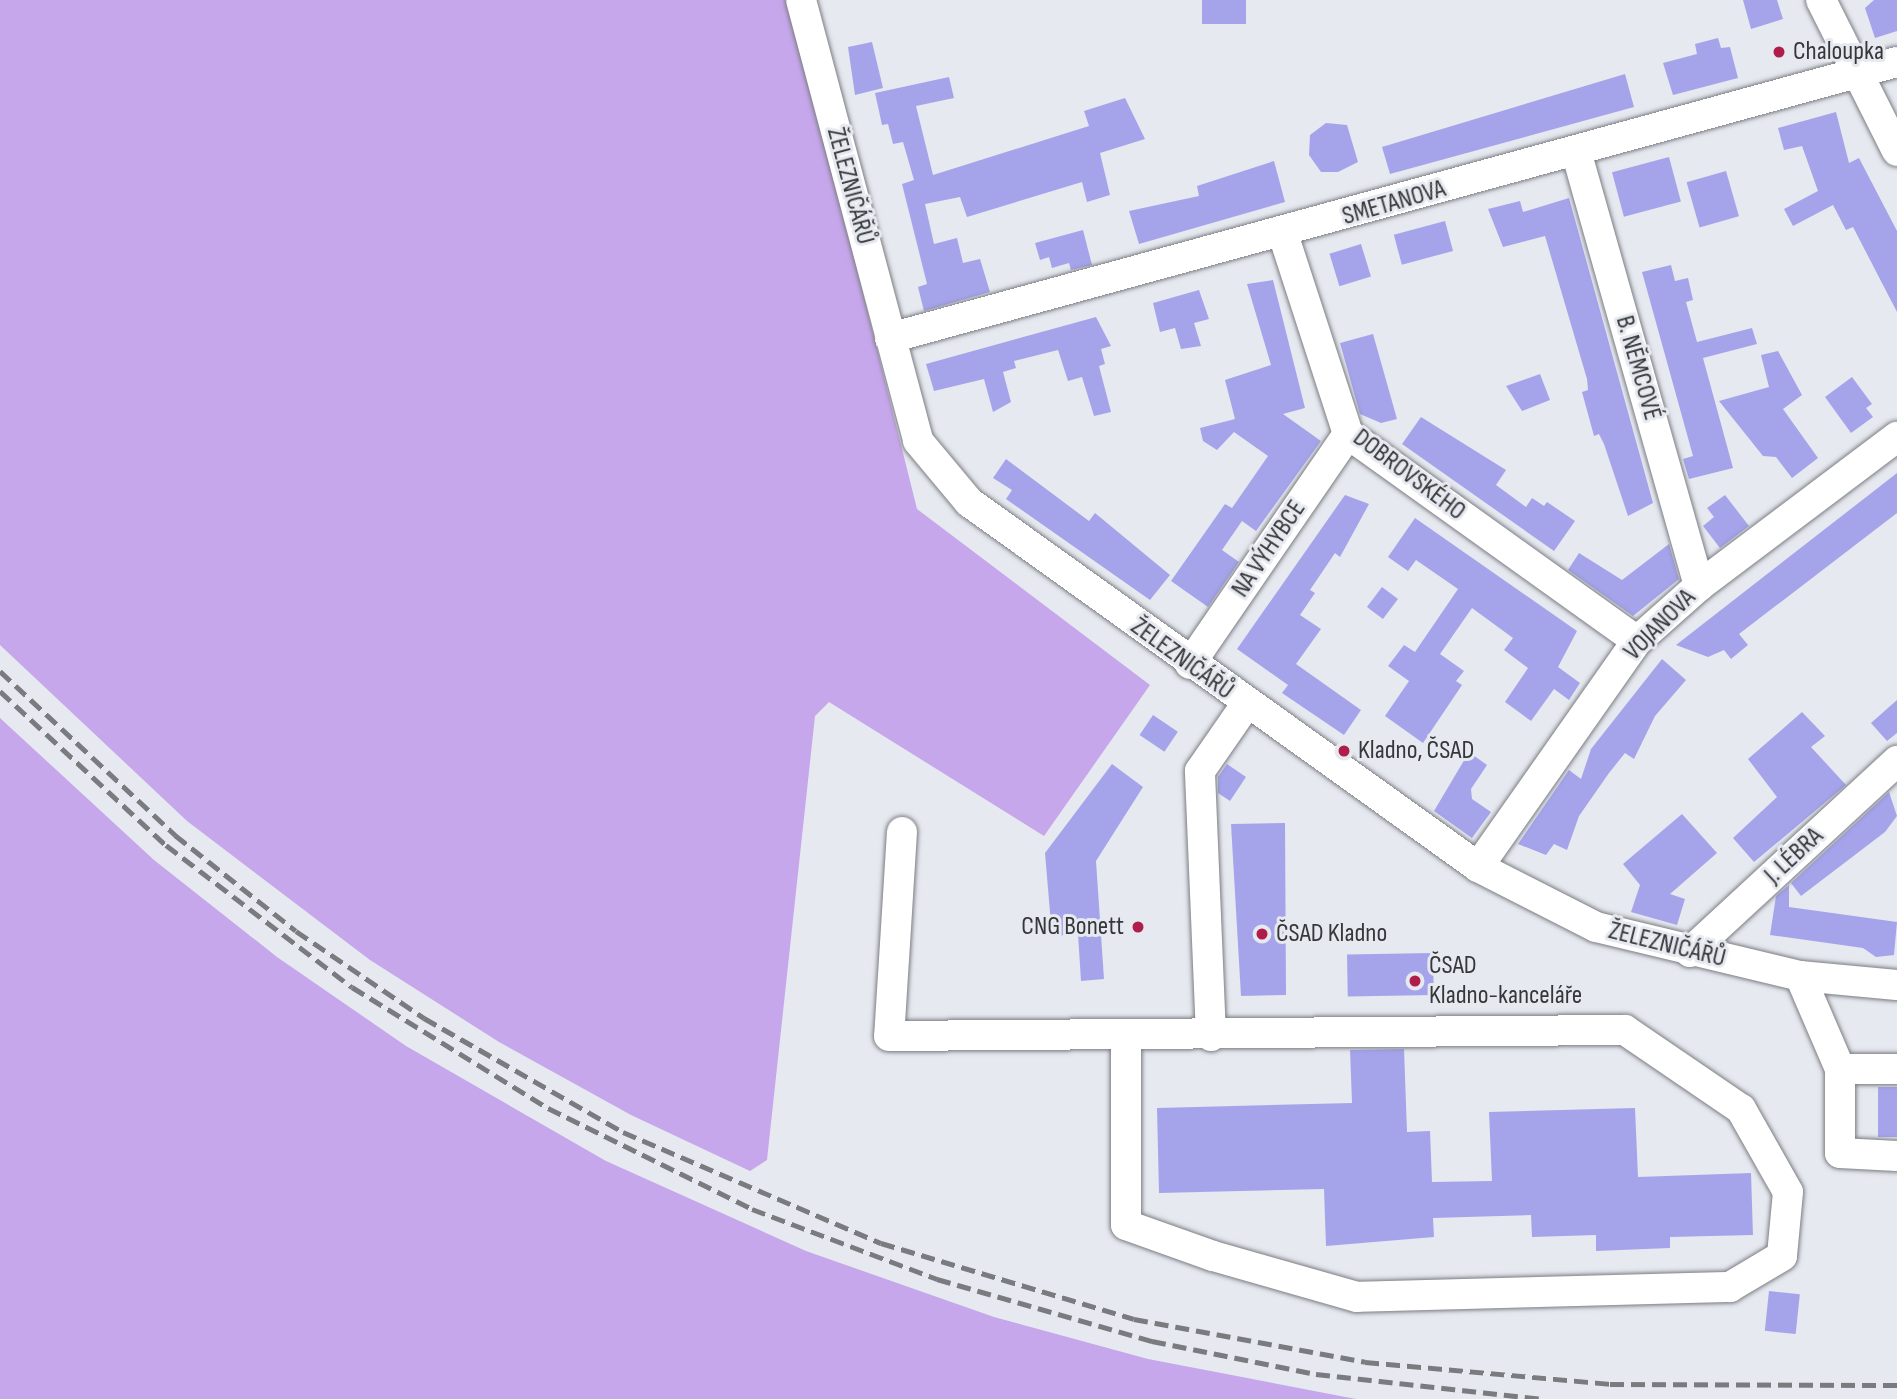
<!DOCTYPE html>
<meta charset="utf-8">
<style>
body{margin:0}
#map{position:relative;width:1897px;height:1399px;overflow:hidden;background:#e6e9ef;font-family:"Sofia Sans Condensed",sans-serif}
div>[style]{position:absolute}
.forest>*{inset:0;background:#c7a7eb}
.building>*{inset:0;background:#a5a4eb;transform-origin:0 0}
.roads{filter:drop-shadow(0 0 2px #7b7d83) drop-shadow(0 0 2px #7b7d83)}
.minor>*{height:30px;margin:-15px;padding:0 15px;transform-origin:15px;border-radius:15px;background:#fff}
.rail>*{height:5px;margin-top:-2.5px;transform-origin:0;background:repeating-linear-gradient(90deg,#797b7f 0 14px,transparent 0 21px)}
.dots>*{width:19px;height:19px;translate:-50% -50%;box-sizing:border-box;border:4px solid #e6e9ef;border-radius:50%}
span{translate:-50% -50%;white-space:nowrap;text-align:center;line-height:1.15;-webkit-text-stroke:6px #e6e9ef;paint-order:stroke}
.poi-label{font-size:26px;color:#36373a}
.left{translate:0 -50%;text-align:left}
.right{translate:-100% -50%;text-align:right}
.street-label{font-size:26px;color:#36373a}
</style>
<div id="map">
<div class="forest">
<i style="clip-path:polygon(0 0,790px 0,917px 509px,1150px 685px,1044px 836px,829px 702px,815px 716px,767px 1160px,750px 1171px,631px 1115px,499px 1042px,370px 960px,187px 821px,0 645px)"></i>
<i style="clip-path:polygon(0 718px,154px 860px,277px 957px,406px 1046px,606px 1161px,806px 1251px,994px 1317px,1148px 1359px,1356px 1399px,0 1399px)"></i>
</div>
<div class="building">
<i style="left:1202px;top:0;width:44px;height:24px"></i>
<i style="clip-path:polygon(1743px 0,1777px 0,1783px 19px,1751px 29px)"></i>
<i style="clip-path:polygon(1874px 0,1897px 0,1897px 31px,1875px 38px,1865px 8px)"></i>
<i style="clip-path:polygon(1718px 38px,1721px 48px,1730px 47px,1738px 78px,1673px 95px,1663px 63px,1697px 54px,1695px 44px)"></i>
<i style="clip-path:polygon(872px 42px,883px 88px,855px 95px,848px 47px)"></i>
<i style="clip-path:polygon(1625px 74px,1634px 107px,1390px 174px,1382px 147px)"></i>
<i style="clip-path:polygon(949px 77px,954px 98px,916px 106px,933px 175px,1089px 126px,1084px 111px,1125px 98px,1145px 139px,1100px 153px,1110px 195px,1087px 202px,1082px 182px,967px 217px,960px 197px,925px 204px,934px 244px,957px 238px,963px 263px,980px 259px,990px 292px,924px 311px,918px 287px,927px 284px,902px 184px,914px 180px,903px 142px,893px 144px,888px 124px,882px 125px,875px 93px)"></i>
<i style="clip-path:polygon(1836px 112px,1849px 163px,1859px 158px,1897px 231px,1897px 312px,1853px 227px,1846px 230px,1833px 205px,1793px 226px,1784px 209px,1818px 191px,1802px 146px,1784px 150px,1778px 128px)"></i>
<i style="clip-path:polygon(1326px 123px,1347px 125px,1358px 162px,1338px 172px,1321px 172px,1309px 155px,1310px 135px)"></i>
<i style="left:1669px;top:157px;width:46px;height:59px;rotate:75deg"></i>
<i style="clip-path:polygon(1274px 161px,1285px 202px,1139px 244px,1129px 211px,1199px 196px,1197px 186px)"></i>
<i style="left:1726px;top:171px;width:47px;height:41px;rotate:74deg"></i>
<i style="clip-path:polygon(1569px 198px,1653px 503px,1628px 516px,1604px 444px,1599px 434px,1594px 436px,1582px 392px,1588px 390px,1587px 379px,1545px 236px,1503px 247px,1488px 209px,1520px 201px,1523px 212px)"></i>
<i style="left:1445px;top:221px;width:31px;height:53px;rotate:75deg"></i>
<i style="clip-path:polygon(1083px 230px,1092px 265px,1071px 270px,1069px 263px,1052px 268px,1049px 257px,1040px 260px,1035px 243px)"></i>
<i style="left:1361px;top:244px;width:34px;height:33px;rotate:73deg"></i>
<i style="clip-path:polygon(1671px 265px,1675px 281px,1688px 278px,1693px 300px,1686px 302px,1697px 342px,1752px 328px,1757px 344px,1703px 358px,1733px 468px,1689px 479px,1683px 459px,1693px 456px,1642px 272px)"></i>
<i style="clip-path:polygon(1273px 280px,1305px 408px,1283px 414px,1321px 441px,1256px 531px,1242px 521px,1222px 550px,1239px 562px,1208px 607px,1171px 581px,1225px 504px,1232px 508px,1268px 456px,1234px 432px,1217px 450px,1203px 441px,1200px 428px,1235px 419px,1225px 380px,1271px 365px,1247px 284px)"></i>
<i style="clip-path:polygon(1199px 290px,1209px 319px,1194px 323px,1201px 346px,1181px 349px,1175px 328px,1160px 332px,1153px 303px)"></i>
<i style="clip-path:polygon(1096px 317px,1111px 346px,1101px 349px,1105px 364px,1099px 366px,1111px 412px,1094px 416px,1082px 377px,1068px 381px,1058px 350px,1014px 361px,1016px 368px,1003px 372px,1011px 402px,993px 412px,984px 379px,934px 391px,926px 364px)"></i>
<i style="clip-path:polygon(1373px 334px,1397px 419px,1381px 423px,1360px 414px,1340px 343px)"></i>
<i style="clip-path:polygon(1778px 351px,1802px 395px,1783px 409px,1818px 458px,1792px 478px,1776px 457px,1763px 456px,1719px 401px,1769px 387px,1761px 355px)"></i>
<i style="clip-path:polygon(1540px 374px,1550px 400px,1522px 411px,1506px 386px)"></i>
<i style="clip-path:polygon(1852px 377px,1872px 404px,1866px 408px,1873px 417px,1851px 433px,1825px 397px)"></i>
<i style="clip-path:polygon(1421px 417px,1506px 470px,1496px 485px,1526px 507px,1532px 498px,1544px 506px,1547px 502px,1575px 521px,1554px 551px,1402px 444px)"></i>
<i style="clip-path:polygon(1006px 459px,1089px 521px,1095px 513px,1170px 575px,1150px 600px,1006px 499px,1012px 490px,993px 478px)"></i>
<i style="clip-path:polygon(1897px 473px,1897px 513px,1739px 634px,1748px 645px,1731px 659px,1724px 650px,1708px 657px,1676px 645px)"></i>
<i style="clip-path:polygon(1345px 495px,1369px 504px,1340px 557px,1335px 553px,1310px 590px,1315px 593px,1300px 615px,1321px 629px,1296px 664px,1361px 710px,1344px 735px,1282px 693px,1288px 685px,1237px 649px)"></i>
<i style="clip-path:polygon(1725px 495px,1749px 526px,1720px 548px,1703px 526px,1714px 517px,1707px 508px)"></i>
<i style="clip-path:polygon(1415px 518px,1577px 631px,1558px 667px,1580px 683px,1569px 700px,1554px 689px,1531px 721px,1505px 702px,1528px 668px,1504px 650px,1513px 638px,1472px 608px,1440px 654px,1464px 671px,1456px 681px,1462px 685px,1423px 743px,1385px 716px,1409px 681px,1388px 666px,1404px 645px,1415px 652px,1458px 589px,1416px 560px,1408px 571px,1388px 557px)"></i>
<i style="clip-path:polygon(1669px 544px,1679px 579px,1633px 616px,1568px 570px,1579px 553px,1622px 580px)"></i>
<i style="left:1382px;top:587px;width:20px;height:25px;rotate:37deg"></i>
<i style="clip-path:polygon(1662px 659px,1686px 680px,1655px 716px,1634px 759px,1625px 753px,1609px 773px,1579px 816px,1567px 850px,1554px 844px,1546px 855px,1518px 844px,1569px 770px,1581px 779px,1591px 749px)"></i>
<i style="clip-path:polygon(1897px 700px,1897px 733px,1887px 741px,1871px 723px)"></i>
<i style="clip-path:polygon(1802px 712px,1825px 736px,1811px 747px,1846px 785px,1754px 862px,1733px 838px,1777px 797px,1748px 759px)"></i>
<i style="left:1153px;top:715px;width:30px;height:24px;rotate:34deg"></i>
<i style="clip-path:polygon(1469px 752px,1487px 765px,1471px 789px,1472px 799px,1491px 812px,1472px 838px,1434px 811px)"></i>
<i style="clip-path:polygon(1112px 764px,1143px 787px,1096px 861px,1104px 979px,1081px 981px,1078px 934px,1052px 936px,1045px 853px)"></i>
<i style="clip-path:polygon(1227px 764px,1246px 777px,1230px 801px,1218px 793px,1218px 777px)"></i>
<i style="clip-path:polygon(1889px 792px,1897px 816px,1885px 832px,1801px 896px,1791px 883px)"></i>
<i style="clip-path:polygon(1682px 814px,1717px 853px,1670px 894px,1685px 899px,1677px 925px,1631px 912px,1640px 885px,1623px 864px)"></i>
<i style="clip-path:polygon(1285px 823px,1286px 995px,1241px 996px,1231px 824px)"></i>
<i style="clip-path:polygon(1789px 885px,1789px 907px,1897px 922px,1894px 955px,1876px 957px,1863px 948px,1770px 935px,1776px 896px)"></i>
<i style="left:1433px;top:953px;width:42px;height:86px;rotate:89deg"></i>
<i style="clip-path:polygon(1404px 1049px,1407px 1132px,1430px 1131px,1432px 1182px,1492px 1181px,1489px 1112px,1635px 1108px,1638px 1177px,1751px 1173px,1753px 1235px,1670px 1237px,1670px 1248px,1596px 1251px,1596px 1235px,1532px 1237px,1531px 1215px,1433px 1218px,1434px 1237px,1326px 1246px,1324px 1189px,1159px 1193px,1157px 1108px,1352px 1103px,1350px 1050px)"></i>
<i style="left:1878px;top:1087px;width:19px;height:50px"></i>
<i style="left:1769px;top:1291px;width:31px;height:40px;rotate:6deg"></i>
</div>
<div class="roads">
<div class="minor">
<i style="left:801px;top:0;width:456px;rotate:75.1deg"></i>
<i style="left:918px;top:441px;width:80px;rotate:50.1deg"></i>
<i style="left:969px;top:502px;width:626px;rotate:35.64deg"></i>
<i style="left:1478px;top:867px;width:132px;rotate:27deg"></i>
<i style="left:1596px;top:927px;width:210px;rotate:13.5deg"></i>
<i style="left:1800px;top:976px;width:97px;rotate:5.3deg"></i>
<i style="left:1821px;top:0;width:169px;rotate:63.3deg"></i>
<i style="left:1576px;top:151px;width:452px;rotate:74.2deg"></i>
<i style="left:1283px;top:234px;width:210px;rotate:72deg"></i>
<i style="left:1348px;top:434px;width:355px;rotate:35.6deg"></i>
<i style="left:890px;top:338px;width:1044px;rotate:-15.33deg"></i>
<i style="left:1190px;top:664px;width:279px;rotate:-55.5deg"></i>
<i style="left:902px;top:832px;width:204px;rotate:93.6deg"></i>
<i style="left:889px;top:1036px;width:736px;rotate:-0.47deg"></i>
<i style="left:1625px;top:1030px;width:140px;rotate:34.3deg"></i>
<i style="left:1741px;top:1109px;width:95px;rotate:60.5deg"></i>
<i style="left:1788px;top:1192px;width:64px;rotate:95.4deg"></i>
<i style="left:1782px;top:1256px;width:61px;rotate:149.2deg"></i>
<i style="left:1730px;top:1287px;width:373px;rotate:178.5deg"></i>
<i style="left:1357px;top:1297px;width:150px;rotate:-164.1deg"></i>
<i style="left:1213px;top:1256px;width:92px;rotate:-160.4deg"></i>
<i style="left:1126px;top:1225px;width:187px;rotate:-90deg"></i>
<i style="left:1478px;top:867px;width:276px;rotate:-54.9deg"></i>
<i style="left:1637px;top:641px;width:83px;rotate:-41.6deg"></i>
<i style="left:1699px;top:586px;width:248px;rotate:-37deg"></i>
<i style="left:1690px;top:952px;width:282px;rotate:-42.7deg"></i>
<i style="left:1800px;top:976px;width:101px;rotate:66.7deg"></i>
<i style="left:1840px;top:1069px;width:84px;rotate:90deg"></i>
<i style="left:1840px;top:1153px;width:57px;rotate:3deg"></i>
<i style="left:1211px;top:1036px;width:265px;rotate:-92.4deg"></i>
<i style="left:1200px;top:771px;width:79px;rotate:-55.3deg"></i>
<i style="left:1840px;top:1069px;width:57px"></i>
</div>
</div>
<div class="rail">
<i style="left:0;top:671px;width:240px;rotate:43.1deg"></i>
<i style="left:175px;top:835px;width:154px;rotate:38.4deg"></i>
<i style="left:296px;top:931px;width:155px;rotate:34.2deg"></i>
<i style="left:424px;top:1018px;width:229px;rotate:29.8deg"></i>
<i style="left:623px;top:1132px;width:281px;rotate:23.3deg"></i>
<i style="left:881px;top:1243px;width:264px;rotate:16.7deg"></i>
<i style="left:1134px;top:1319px;width:235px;rotate:10.5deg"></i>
<i style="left:1365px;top:1362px;width:246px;rotate:5.1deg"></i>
<i style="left:1610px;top:1384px;width:287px;rotate:0.2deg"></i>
<i style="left:0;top:691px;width:226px;rotate:42.9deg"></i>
<i style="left:166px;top:845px;width:234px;rotate:37.4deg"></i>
<i style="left:352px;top:987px;width:230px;rotate:31.7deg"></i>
<i style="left:548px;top:1108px;width:228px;rotate:26.3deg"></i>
<i style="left:752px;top:1209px;width:198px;rotate:20.7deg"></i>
<i style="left:937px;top:1279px;width:224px;rotate:16.1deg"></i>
<i style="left:1152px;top:1341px;width:167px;rotate:11.4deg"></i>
<i style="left:1316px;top:1374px;width:226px;rotate:6.3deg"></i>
</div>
<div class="dots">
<i style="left:1779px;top:52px;background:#af1d4b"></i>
<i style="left:1344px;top:751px;background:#af1d4b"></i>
<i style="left:1138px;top:927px;background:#af1d4b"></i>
<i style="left:1262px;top:934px;background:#af1d4b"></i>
<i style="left:1415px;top:981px;background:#af1d4b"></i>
</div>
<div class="poi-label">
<span class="left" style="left:1793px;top:52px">Chaloupka</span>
<span class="left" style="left:1358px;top:751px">Kladno, ČSAD</span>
<span class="right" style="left:1124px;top:927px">CNG Bonett</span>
<span class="left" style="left:1276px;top:934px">ČSAD Kladno</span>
<span class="left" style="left:1429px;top:981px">ČSAD<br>Kladno-kanceláře</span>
</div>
<div class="street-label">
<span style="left:850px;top:186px;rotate:75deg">ŽELEZNIČÁŘŮ</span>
<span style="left:1394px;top:203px;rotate:-16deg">SMETANOVA</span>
<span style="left:1638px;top:368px;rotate:74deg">B. NĚMCOVÉ</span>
<span style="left:1409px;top:475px;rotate:37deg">DOBROVSKÉHO</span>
<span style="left:1269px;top:549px;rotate:-56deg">NA VÝHYBCE</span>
<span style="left:1660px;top:625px;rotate:-45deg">VOJANOVA</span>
<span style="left:1182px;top:659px;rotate:36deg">ŽELEZNIČÁŘŮ</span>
<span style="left:1794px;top:856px;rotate:-43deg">J. LÉBRA</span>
<span style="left:1667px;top:945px;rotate:14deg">ŽELEZNIČÁŘŮ</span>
</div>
</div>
